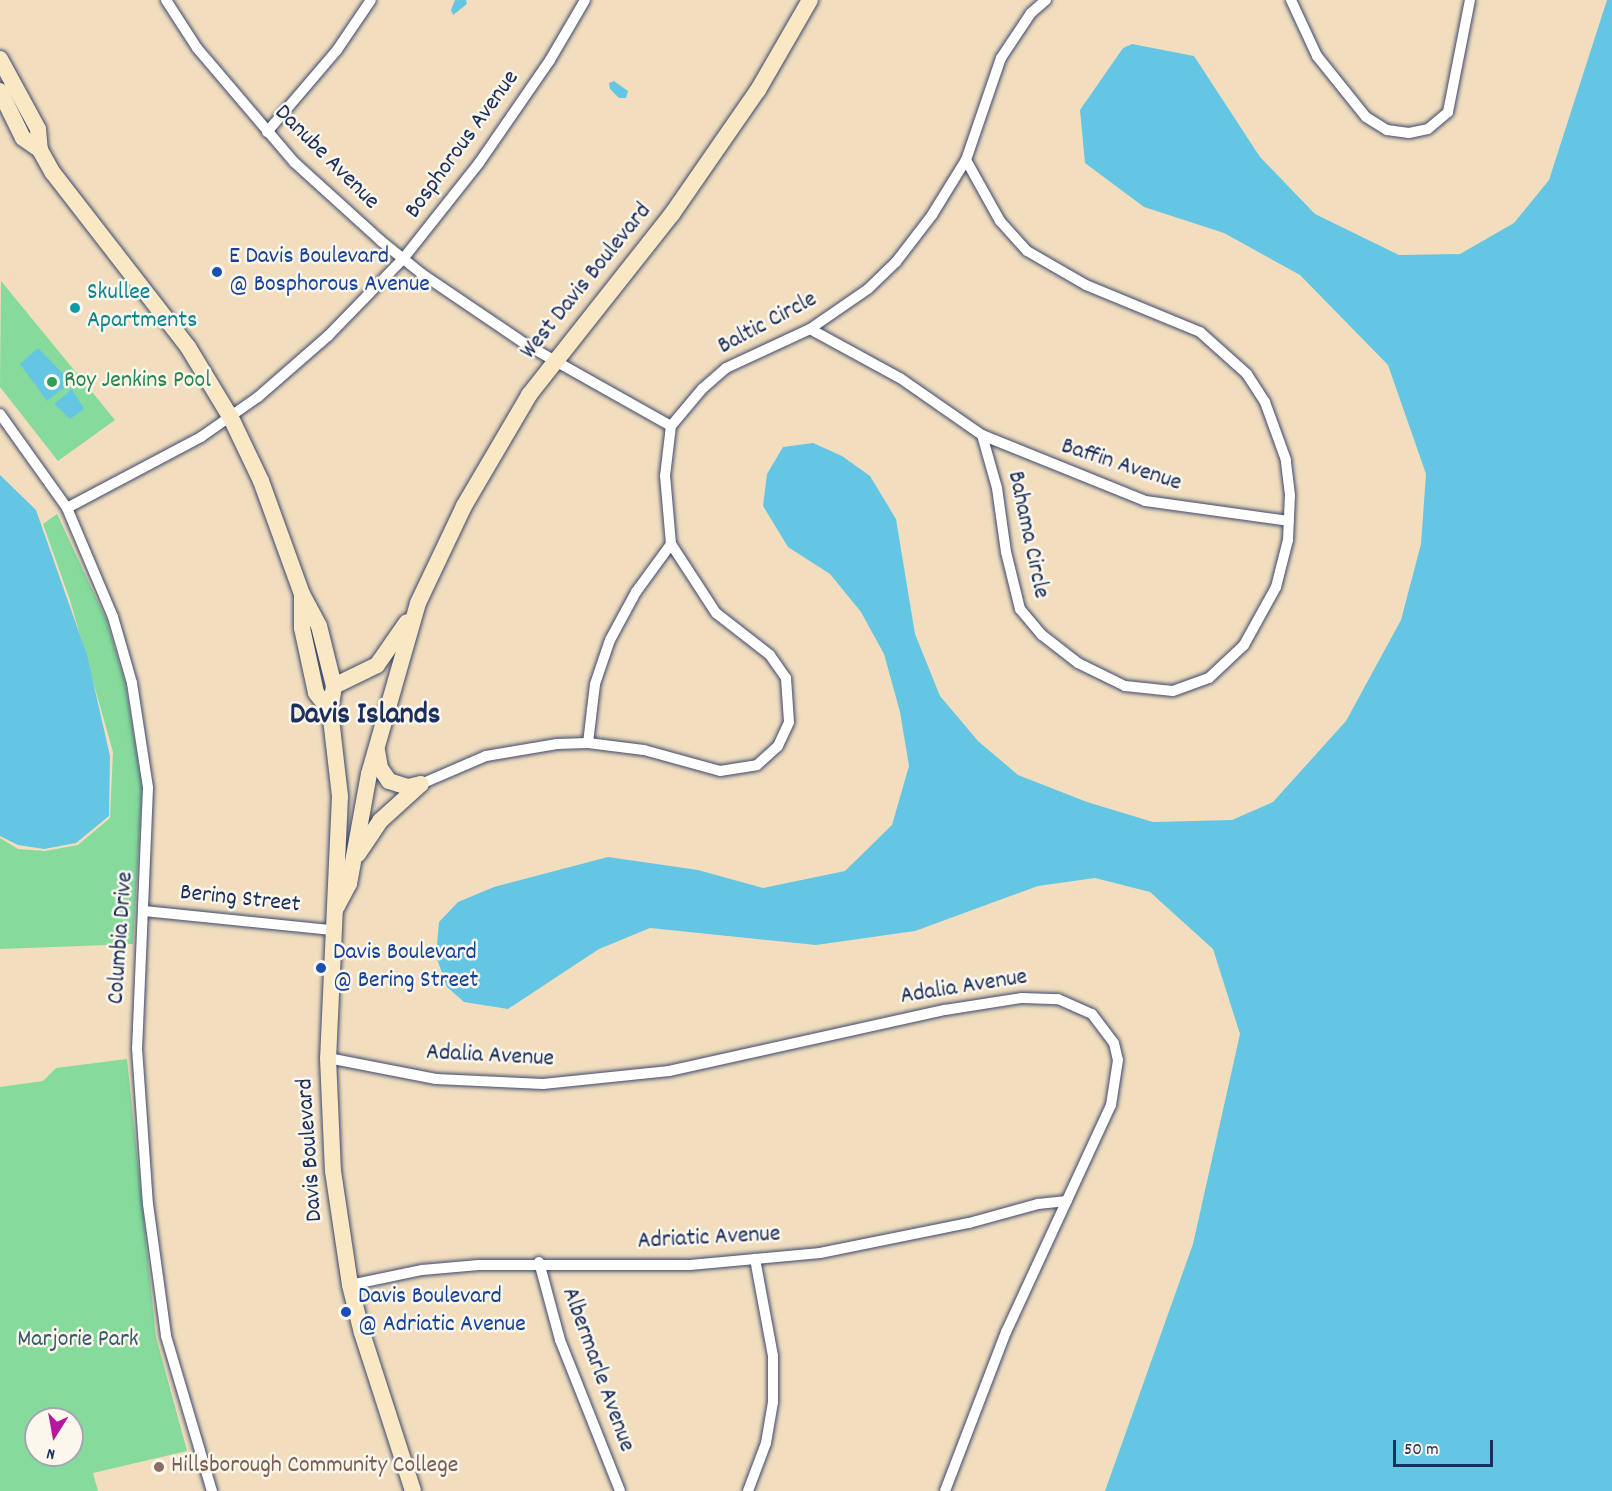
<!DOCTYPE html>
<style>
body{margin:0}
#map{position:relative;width:1612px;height:1491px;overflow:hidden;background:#f2debf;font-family:Dekko,sans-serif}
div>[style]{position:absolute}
.green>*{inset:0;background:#85da9c}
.water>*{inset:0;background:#65c6e3}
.roads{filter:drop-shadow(0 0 2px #3b496d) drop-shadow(0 0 2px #3b496d)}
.street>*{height:10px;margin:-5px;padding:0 5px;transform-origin:5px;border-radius:5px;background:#fff}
.secondary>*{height:16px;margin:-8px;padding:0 8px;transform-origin:8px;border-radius:8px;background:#fae7c3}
.dots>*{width:16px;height:16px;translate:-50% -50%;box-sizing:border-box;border:3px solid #fbf7ec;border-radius:50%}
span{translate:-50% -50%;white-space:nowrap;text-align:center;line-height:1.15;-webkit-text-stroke:5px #fbf7ec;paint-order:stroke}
.street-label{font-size:24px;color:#1b2f5e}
.transit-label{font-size:24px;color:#164399}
.left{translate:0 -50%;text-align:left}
.culture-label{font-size:24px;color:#0d838f}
.leisure-label{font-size:24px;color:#27864d}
.park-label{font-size:24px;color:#365a6e}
.education-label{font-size:24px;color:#785e54}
.district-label{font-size:30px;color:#1b2f5e;font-weight:700}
.north{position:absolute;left:24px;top:1407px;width:60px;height:60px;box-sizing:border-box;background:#fbf7ec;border:2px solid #a1a7b3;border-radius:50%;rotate:191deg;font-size:16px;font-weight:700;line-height:24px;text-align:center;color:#1b2f5e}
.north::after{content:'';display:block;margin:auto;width:21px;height:27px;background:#b5179e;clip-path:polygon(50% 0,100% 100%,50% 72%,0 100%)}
.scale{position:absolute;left:1393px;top:1440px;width:100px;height:27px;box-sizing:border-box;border:3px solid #1b2f5e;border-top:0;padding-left:8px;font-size:18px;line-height:21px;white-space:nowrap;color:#1b2f5e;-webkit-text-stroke:4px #fbf7ec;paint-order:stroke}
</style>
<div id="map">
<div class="green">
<i style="clip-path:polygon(1px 281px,115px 420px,58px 461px,0 387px)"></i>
<i style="clip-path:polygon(57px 514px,106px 619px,125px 683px,142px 788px,133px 944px,0 949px,0 838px,18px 849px,45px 851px,78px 845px,110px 818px,113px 752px,70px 600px,43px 524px)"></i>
<i style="clip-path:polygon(evenodd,127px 1059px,156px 1337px,187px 1451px,93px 1473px,98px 1491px,0 1491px,0 1087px,43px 1081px,56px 1068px,127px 1059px,36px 1419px,72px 1419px,72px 1455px,36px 1455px,36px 1419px)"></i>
</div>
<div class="water">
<i style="clip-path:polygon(455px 0,466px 0,467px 4px,453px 15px,451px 10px)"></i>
<i style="clip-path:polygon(1607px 0,1612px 0,1612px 1491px,1105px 1491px,1193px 1244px,1240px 1034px,1213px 949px,1150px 892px,1095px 878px,1038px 886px,915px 931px,816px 945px,650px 928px,599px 949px,508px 1009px,464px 1002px,447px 987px,436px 956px,439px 922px,458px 902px,494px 887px,608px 857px,698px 870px,763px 888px,845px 871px,892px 825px,909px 766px,900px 712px,884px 654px,861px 612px,830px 574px,788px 547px,763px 506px,767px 474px,783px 447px,813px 443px,842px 456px,870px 476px,896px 519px,915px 634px,940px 696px,978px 741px,1018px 775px,1087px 802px,1153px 822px,1232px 820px,1273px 802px,1346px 721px,1401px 620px,1421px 544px,1426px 474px,1388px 365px,1300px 275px,1224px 233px,1144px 207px,1085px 163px,1080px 110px,1123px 48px,1132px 44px,1194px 56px,1260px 157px,1315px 214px,1399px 255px,1460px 254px,1514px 223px,1549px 180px)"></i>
<i style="clip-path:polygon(614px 81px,628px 91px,626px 98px,619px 98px,610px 89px,609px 83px)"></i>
<i style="clip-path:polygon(38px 348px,71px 382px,47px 401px,20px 364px)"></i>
<i style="clip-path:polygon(72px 389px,84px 409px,70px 419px,54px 404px)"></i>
<i style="clip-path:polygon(0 475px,36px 510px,87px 655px,110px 756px,109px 816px,76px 843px,44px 849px,18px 845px,0 836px)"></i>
</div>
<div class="roads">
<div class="street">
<i style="left:166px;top:0;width:57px;rotate:57.1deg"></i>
<i style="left:197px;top:48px;width:150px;rotate:49.6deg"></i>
<i style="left:294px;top:162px;width:118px;rotate:42.2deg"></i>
<i style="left:381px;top:241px;width:53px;rotate:38.8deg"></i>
<i style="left:422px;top:274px;width:127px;rotate:34.1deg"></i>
<i style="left:527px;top:345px;width:165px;rotate:29.4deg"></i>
<i style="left:1291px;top:0;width:62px;rotate:65.1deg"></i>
<i style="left:1317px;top:56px;width:78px;rotate:51.2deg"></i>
<i style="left:1366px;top:117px;width:25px;rotate:32deg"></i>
<i style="left:1387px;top:130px;width:22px;rotate:8deg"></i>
<i style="left:1409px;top:133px;width:19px;rotate:-12deg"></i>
<i style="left:1428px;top:129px;width:26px;rotate:-40deg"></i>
<i style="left:1448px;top:112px;width:114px;rotate:-78.9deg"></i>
<i style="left:267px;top:132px;width:108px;rotate:-49.5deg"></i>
<i style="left:337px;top:50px;width:60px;rotate:-55.8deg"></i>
<i style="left:810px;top:329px;width:102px;rotate:28.6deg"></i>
<i style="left:900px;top:378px;width:100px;rotate:34.8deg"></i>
<i style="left:982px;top:435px;width:55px;rotate:74.2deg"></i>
<i style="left:997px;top:488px;width:65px;rotate:82deg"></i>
<i style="left:1006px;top:552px;width:59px;rotate:76.2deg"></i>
<i style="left:1020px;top:609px;width:34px;rotate:50deg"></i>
<i style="left:1042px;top:635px;width:46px;rotate:37.9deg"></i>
<i style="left:1078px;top:663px;width:52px;rotate:26.1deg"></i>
<i style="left:1125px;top:686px;width:48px;rotate:5.9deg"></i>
<i style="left:1173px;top:691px;width:38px;rotate:-20deg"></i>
<i style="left:1209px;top:678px;width:48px;rotate:-43.3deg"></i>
<i style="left:1244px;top:645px;width:66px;rotate:-61.1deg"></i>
<i style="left:1276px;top:587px;width:49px;rotate:-75.7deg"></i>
<i style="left:1288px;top:540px;width:45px;rotate:-87.5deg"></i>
<i style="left:1290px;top:495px;width:35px;rotate:-97deg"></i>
<i style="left:1286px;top:460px;width:62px;rotate:-109.9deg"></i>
<i style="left:1265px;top:402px;width:33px;rotate:-123deg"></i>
<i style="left:1247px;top:374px;width:63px;rotate:-138.2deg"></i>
<i style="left:1200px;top:332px;width:123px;rotate:-157.6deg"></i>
<i style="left:1086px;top:285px;width:68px;rotate:-150deg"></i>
<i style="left:1027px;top:251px;width:40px;rotate:-132deg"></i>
<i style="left:1000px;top:221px;width:70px;rotate:-119.1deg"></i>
<i style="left:0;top:414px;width:115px;rotate:54.5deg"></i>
<i style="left:67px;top:508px;width:118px;rotate:67.1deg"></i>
<i style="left:113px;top:617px;width:69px;rotate:73.9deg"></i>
<i style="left:132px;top:683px;width:106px;rotate:81.3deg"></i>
<i style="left:148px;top:788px;width:260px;rotate:92.4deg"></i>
<i style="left:137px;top:1048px;width:156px;rotate:86deg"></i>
<i style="left:148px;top:1204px;width:133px;rotate:82.2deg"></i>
<i style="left:166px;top:1336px;width:162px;rotate:73.5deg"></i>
<i style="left:982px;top:435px;width:176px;rotate:22deg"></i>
<i style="left:1145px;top:501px;width:145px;rotate:7.9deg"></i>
<i style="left:67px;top:508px;width:152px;rotate:-27.9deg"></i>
<i style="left:201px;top:437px;width:70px;rotate:-35.1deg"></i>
<i style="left:258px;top:397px;width:93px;rotate:-41.1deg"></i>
<i style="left:328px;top:336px;width:107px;rotate:-45.8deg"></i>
<i style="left:403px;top:259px;width:122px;rotate:-51.6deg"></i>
<i style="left:479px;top:163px;width:125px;rotate:-55.4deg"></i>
<i style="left:550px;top:60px;width:69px;rotate:-59.7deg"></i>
<i style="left:588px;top:743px;width:59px;rotate:-83.2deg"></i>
<i style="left:595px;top:684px;width:46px;rotate:-71.2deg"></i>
<i style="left:610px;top:640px;width:55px;rotate:-61.6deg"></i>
<i style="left:636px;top:592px;width:59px;rotate:-53.9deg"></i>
<i style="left:421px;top:784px;width:71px;rotate:-23.3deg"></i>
<i style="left:486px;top:756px;width:72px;rotate:-9.6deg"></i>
<i style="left:557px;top:744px;width:31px;rotate:-2deg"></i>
<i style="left:588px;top:743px;width:56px;rotate:7.1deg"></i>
<i style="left:644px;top:750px;width:79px;rotate:15.4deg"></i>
<i style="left:720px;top:771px;width:37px;rotate:-9deg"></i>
<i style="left:757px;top:765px;width:28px;rotate:-42deg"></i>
<i style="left:778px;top:746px;width:26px;rotate:-65deg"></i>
<i style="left:789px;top:722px;width:44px;rotate:-93.9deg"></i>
<i style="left:786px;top:678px;width:28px;rotate:-125deg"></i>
<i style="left:770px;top:655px;width:68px;rotate:-142.1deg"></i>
<i style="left:716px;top:613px;width:82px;rotate:-123.1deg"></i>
<i style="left:671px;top:544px;width:68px;rotate:-95deg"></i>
<i style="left:665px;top:476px;width:50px;rotate:-83.2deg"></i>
<i style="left:671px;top:426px;width:48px;rotate:-50deg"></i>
<i style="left:702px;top:389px;width:32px;rotate:-41deg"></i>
<i style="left:726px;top:368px;width:93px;rotate:-24.9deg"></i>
<i style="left:810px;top:329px;width:70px;rotate:-34.6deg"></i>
<i style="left:868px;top:289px;width:39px;rotate:-44deg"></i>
<i style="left:896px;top:262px;width:59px;rotate:-52.5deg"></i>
<i style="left:932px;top:215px;width:65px;rotate:-58.3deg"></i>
<i style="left:966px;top:160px;width:108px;rotate:-71.1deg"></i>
<i style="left:1001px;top:58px;width:54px;rotate:-56.3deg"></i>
<i style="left:1031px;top:13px;width:20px;rotate:-41deg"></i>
<i style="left:144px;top:911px;width:189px;rotate:5.8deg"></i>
<i style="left:328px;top:1058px;width:110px;rotate:11deg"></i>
<i style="left:436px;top:1079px;width:107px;rotate:2.7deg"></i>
<i style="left:543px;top:1084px;width:127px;rotate:-5.9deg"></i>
<i style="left:669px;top:1071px;width:283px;rotate:-12.5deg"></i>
<i style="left:945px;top:1010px;width:78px;rotate:-8.9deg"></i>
<i style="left:1022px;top:998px;width:36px;rotate:2deg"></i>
<i style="left:1058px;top:999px;width:37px;rotate:24deg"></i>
<i style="left:1092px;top:1014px;width:36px;rotate:53deg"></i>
<i style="left:1114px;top:1043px;width:17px;rotate:77deg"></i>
<i style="left:1118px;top:1060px;width:46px;rotate:98.8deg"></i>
<i style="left:1111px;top:1105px;width:250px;rotate:114.8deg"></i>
<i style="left:1006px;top:1332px;width:170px;rotate:111deg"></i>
<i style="left:539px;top:1262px;width:81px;rotate:74.9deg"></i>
<i style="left:560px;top:1340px;width:162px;rotate:68.3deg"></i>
<i style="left:350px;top:1285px;width:74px;rotate:-11.8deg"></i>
<i style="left:422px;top:1270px;width:57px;rotate:-5deg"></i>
<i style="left:479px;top:1265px;width:211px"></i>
<i style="left:690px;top:1265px;width:131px;rotate:-5.3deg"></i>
<i style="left:820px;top:1253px;width:152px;rotate:-11.4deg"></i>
<i style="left:969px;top:1223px;width:72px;rotate:-15.4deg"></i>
<i style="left:1038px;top:1204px;width:29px;rotate:-6deg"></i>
<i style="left:748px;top:1491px;width:51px;rotate:-69.4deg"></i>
<i style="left:766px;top:1443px;width:42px;rotate:-80.3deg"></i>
<i style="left:773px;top:1402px;width:46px;rotate:-90deg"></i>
<i style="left:773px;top:1356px;width:99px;rotate:-100.5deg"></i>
</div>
<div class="secondary">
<i style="left:0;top:59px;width:80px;rotate:61.5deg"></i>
<i style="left:38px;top:129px;width:21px;rotate:85deg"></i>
<i style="left:40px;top:150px;width:26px;rotate:61deg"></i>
<i style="left:53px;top:173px;width:220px;rotate:52.2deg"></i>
<i style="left:188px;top:347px;width:83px;rotate:58.8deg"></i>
<i style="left:231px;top:418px;width:70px;rotate:64.5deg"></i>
<i style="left:261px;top:481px;width:120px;rotate:70.1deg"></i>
<i style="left:302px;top:594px;width:36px;rotate:62deg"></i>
<i style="left:319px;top:626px;width:62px;rotate:76deg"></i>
<i style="left:334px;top:686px;width:24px;rotate:99deg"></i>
<i style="left:330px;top:710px;width:87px;rotate:83.4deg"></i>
<i style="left:340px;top:796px;width:262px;rotate:92.6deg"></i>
<i style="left:328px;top:1058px;width:113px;rotate:87.5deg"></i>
<i style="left:333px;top:1171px;width:115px;rotate:81.5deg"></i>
<i style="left:350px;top:1285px;width:49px;rotate:76deg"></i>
<i style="left:362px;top:1333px;width:166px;rotate:72.1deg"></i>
<i style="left:0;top:91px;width:52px;rotate:63.9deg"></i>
<i style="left:23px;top:138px;width:21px;rotate:35deg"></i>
<i style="left:302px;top:597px;width:31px;rotate:90deg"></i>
<i style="left:302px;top:628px;width:66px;rotate:77.8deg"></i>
<i style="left:316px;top:693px;width:22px;rotate:51deg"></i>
<i style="left:334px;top:686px;width:48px;rotate:-26deg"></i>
<i style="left:377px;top:665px;width:52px;rotate:-55.1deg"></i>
<i style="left:377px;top:751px;width:17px;rotate:80deg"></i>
<i style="left:380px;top:768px;width:16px;rotate:55deg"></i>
<i style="left:389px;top:781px;width:20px;rotate:18deg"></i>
<i style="left:408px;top:787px;width:13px;rotate:-13deg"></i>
<i style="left:358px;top:854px;width:40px;rotate:-56deg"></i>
<i style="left:380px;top:821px;width:55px;rotate:-42.1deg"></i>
<i style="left:335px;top:910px;width:30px;rotate:-62deg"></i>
<i style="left:349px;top:884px;width:112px;rotate:-79.7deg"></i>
<i style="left:369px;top:774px;width:178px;rotate:-74deg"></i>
<i style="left:418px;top:603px;width:107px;rotate:-64.6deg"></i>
<i style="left:464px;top:506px;width:129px;rotate:-59.6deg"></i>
<i style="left:529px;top:395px;width:231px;rotate:-51.7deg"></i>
<i style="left:672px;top:214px;width:151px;rotate:-55.3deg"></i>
<i style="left:758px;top:90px;width:104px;rotate:-60deg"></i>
</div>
</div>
<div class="dots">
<i style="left:217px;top:272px;background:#1a4fb4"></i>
<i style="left:75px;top:308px;background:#0f9aa8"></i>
<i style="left:52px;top:382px;background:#2e9e5b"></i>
<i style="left:321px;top:968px;background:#1a4fb4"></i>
<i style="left:346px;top:1312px;background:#1a4fb4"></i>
<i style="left:159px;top:1467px;background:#8d6e63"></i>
</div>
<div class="street-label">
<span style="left:463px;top:145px;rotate:-54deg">Bosphorous Avenue</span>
<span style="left:326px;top:158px;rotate:45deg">Danube Avenue</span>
<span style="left:587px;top:282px;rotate:-51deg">West Davis Boulevard</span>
<span style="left:768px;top:324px;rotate:-28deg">Baltic Circle</span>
<span style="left:1121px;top:466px;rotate:18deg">Baffin Avenue</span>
<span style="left:1027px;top:535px;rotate:78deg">Bahama Circle</span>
<span style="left:240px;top:900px;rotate:6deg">Bering Street</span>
<span style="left:122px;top:938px;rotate:-86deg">Columbia Drive</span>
<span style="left:964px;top:988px;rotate:-9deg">Adalia Avenue</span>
<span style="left:490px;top:1057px;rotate:3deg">Adalia Avenue</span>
<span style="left:311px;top:1150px;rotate:-94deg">Davis Boulevard</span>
<span style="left:709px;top:1239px;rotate:-3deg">Adriatic Avenue</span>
<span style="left:597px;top:1370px;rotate:70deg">Albermarle Avenue</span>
</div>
<div class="transit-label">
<span class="left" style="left:229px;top:272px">E Davis Boulevard<br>@ Bosphorous Avenue</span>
<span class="left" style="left:333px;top:968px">Davis Boulevard<br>@ Bering Street</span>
<span class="left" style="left:358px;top:1312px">Davis Boulevard<br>@ Adriatic Avenue</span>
</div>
<div class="culture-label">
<span class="left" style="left:87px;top:308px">Skullee<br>Apartments</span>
</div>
<div class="leisure-label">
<span class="left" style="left:64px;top:382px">Roy Jenkins Pool</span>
</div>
<div class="park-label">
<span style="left:78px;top:1341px">Marjorie Park</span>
</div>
<div class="education-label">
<span class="left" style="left:171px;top:1467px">Hillsborough Community College</span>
</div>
<div class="district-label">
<span style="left:365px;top:717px">Davis Islands</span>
</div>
<div class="north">N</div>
<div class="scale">50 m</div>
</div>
